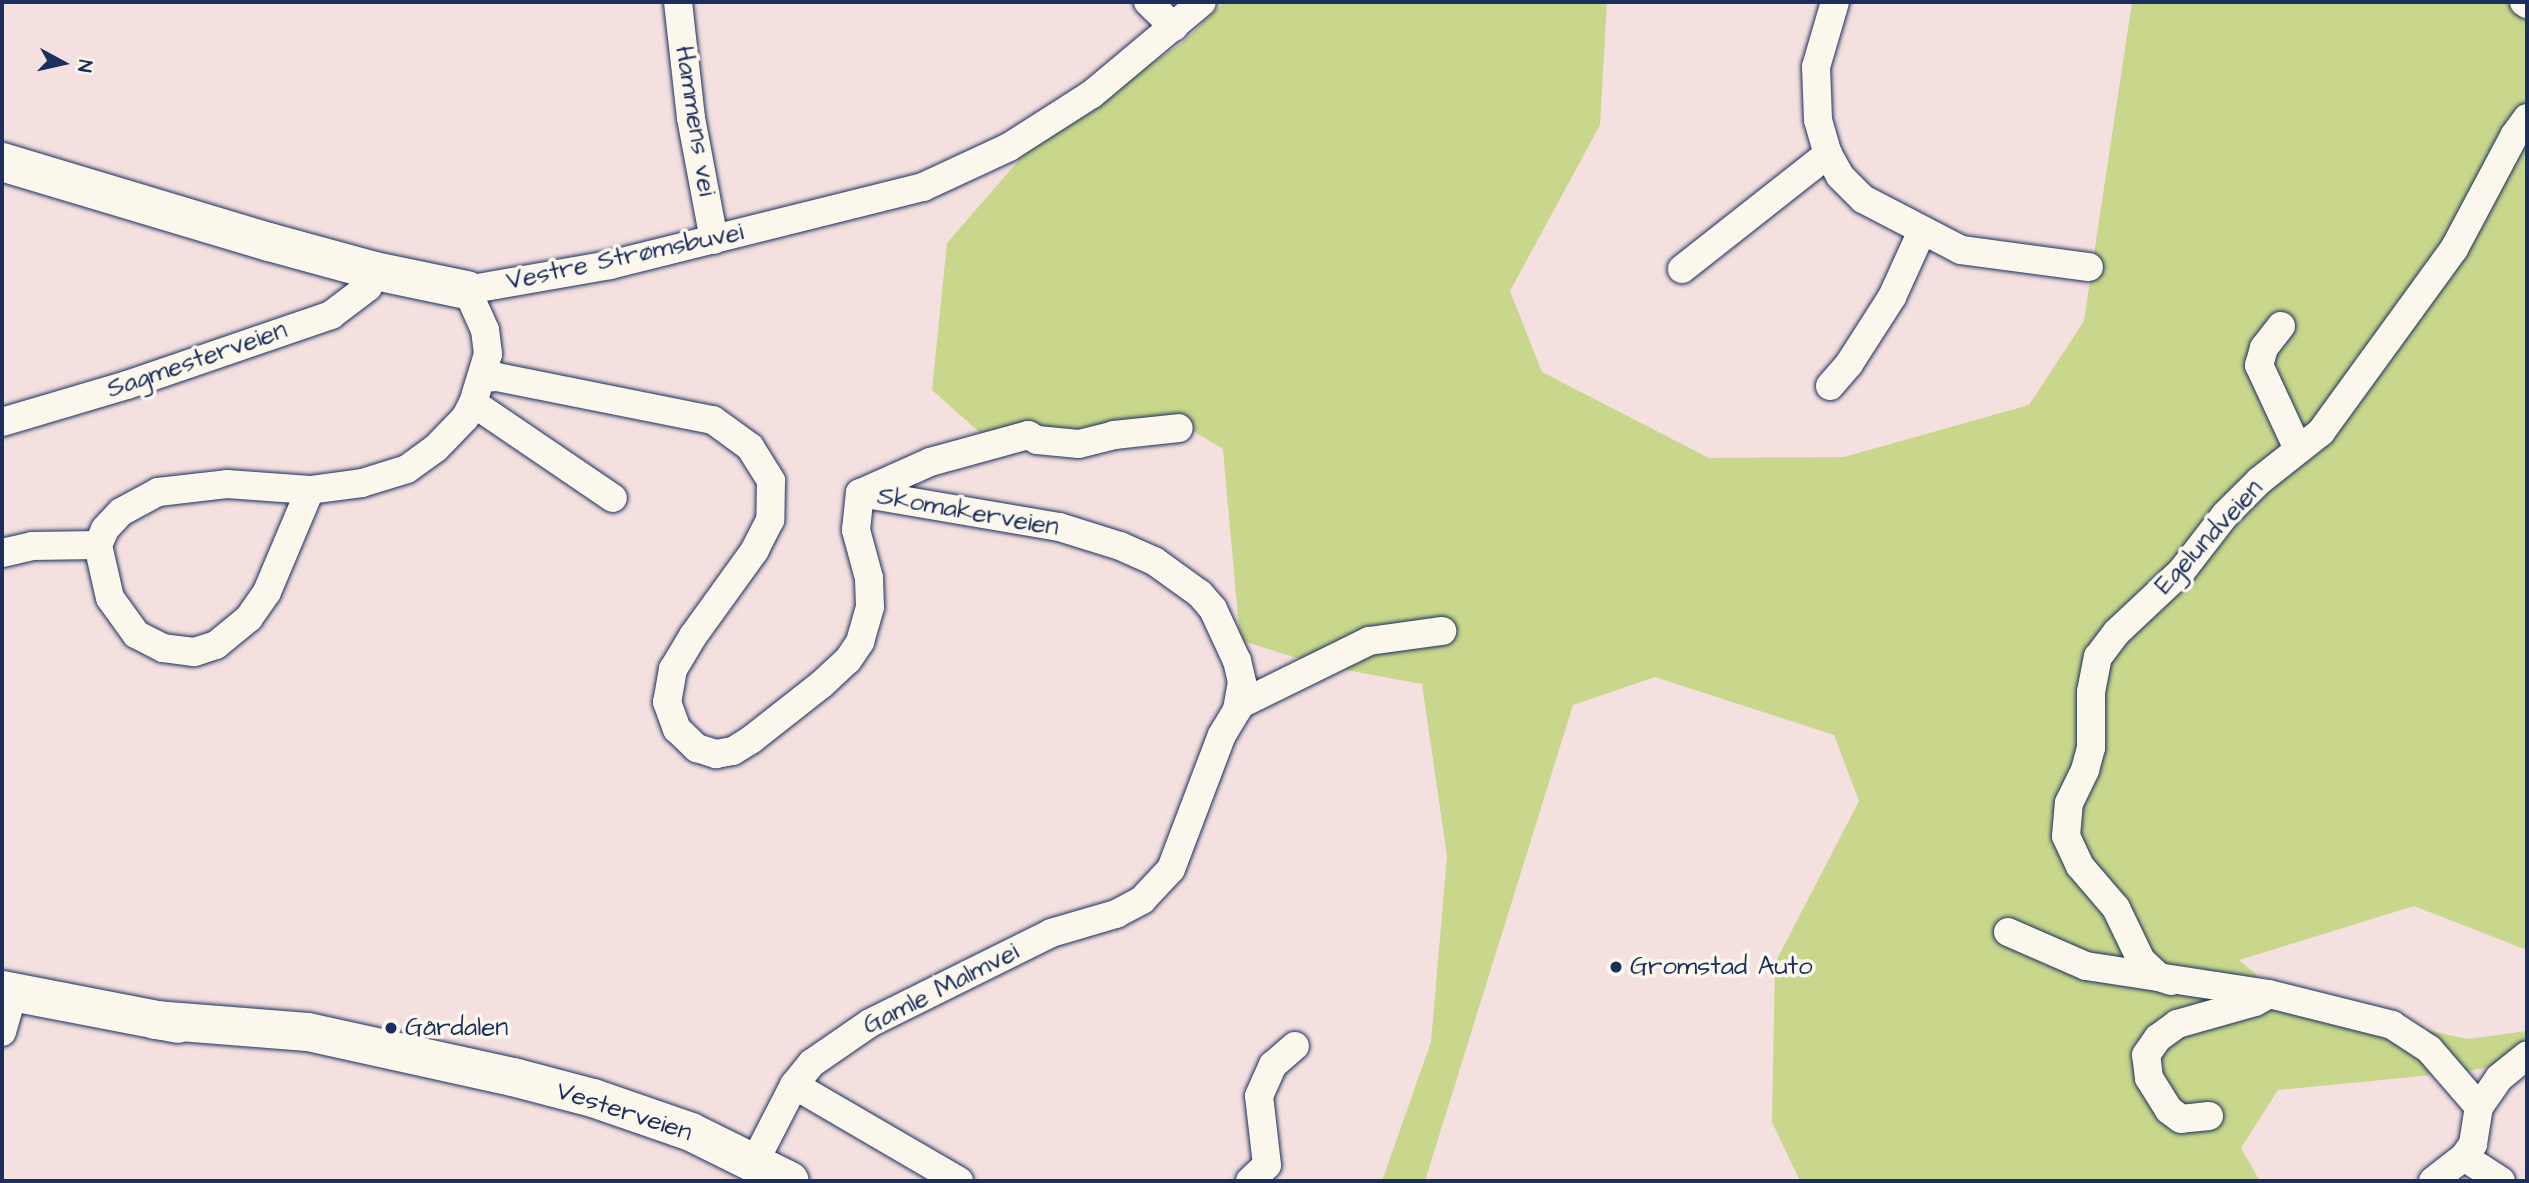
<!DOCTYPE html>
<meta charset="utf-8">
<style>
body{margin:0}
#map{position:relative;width:2529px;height:1183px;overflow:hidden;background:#f4e0df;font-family:"Architects Daughter",sans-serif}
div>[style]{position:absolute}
.green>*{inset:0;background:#c8d78b}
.roads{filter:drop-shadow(0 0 2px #1b2f5e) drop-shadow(0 0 2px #1b2f5e)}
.street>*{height:28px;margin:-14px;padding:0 14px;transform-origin:14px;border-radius:14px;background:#fbf7ec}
.secondary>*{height:38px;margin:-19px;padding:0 19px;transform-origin:19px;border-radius:19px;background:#fbf7ec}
.primary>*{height:38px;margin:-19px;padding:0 19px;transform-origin:19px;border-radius:19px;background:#fbf7ec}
.dots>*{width:19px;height:19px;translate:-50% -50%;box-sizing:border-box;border:4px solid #fbf7ec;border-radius:50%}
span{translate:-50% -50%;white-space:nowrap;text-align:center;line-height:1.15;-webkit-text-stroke:7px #fbf7ec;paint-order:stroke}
.street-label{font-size:26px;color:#1b2f5e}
.poi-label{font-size:26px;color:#1b2f5e}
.left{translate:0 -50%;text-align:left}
.frame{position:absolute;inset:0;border:4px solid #1b2f5e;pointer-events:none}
.north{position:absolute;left:28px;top:28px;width:70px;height:70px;-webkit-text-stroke:5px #fbf7ec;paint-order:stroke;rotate:98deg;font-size:19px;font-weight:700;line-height:28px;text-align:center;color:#1b2f5e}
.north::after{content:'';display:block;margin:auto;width:24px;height:32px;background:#1b2f5e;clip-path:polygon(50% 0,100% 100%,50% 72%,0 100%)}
</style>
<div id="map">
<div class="green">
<i style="clip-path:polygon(1224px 2px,1607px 2px,1600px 125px,1510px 291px,1542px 372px,1709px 458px,1844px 457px,2029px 405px,2084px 321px,2132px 2px,2527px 2px,2527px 950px,2414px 906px,2239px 960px,2286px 1000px,2468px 1039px,2527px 1031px,2527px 1059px,2464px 1072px,2278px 1090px,2241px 1148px,2260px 1181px,1800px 1181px,1772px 1122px,1775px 963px,1859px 801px,1834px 735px,1655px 677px,1573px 705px,1425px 1181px,1382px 1181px,1431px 1042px,1447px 856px,1422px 684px,1319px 665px,1240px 640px,1223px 449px,1183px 425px,996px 447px,932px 390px,947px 243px,1033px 144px,1182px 43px)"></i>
</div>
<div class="roads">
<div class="street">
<i style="left:678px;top:2px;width:117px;rotate:83.6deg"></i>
<i style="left:691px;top:118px;width:124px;rotate:79.3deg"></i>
<i style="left:1148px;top:2px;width:36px;rotate:44deg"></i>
<i style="left:1835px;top:2px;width:68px;rotate:106.3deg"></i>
<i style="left:1816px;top:67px;width:53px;rotate:87.8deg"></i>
<i style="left:1818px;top:120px;width:35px;rotate:74deg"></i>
<i style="left:1828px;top:154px;width:25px;rotate:61deg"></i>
<i style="left:1840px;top:176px;width:33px;rotate:45deg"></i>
<i style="left:1863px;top:199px;width:110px;rotate:27.5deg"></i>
<i style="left:1961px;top:250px;width:129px;rotate:7.6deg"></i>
<i style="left:2524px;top:2px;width:4px;rotate:34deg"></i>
<i style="left:1682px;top:269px;width:186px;rotate:-38.2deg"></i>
<i style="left:2281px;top:326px;width:28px;rotate:128deg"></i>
<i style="left:2264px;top:348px;width:18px;rotate:106deg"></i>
<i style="left:2259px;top:365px;width:93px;rotate:65.1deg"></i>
<i style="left:483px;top:378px;width:14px;rotate:-4deg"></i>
<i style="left:497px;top:377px;width:220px;rotate:11.3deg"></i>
<i style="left:713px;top:420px;width:46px;rotate:36.1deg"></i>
<i style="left:750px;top:447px;width:40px;rotate:58deg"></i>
<i style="left:771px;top:481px;width:39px;rotate:91deg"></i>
<i style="left:770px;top:520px;width:34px;rotate:117deg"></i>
<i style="left:755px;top:550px;width:106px;rotate:125.8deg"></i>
<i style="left:693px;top:636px;width:39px;rotate:121deg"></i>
<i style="left:673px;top:669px;width:34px;rotate:100deg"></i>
<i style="left:667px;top:702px;width:29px;rotate:70deg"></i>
<i style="left:677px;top:729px;width:28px;rotate:44deg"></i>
<i style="left:697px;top:748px;width:20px;rotate:18deg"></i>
<i style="left:716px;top:754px;width:17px;rotate:-10deg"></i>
<i style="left:733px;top:751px;width:22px;rotate:-32deg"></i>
<i style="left:752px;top:739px;width:89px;rotate:-38.2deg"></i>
<i style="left:822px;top:684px;width:35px;rotate:-43deg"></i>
<i style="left:848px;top:660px;width:22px;rotate:-56deg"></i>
<i style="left:860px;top:642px;width:36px;rotate:-74deg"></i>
<i style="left:870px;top:607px;width:29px;rotate:-92deg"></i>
<i style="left:869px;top:578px;width:50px;rotate:-105.2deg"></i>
<i style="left:856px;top:530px;width:37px;rotate:-84deg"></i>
<i style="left:1830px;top:386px;width:29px;rotate:-49deg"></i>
<i style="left:1849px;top:364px;width:80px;rotate:-57.3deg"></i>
<i style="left:1892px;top:297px;width:72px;rotate:-65.6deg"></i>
<i style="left:473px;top:403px;width:169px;rotate:34.2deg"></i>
<i style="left:2px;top:422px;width:130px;rotate:-16.5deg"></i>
<i style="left:127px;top:385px;width:216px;rotate:-18.9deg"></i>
<i style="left:331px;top:315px;width:46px;rotate:-37.1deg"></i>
<i style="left:368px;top:287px;width:17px;rotate:-66deg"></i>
<i style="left:310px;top:490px;width:111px;rotate:112.9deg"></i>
<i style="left:267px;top:592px;width:32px;rotate:125deg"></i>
<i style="left:249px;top:618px;width:43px;rotate:140.7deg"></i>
<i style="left:216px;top:645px;width:23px;rotate:162deg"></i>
<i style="left:194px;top:652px;width:31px;rotate:-173deg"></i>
<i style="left:163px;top:648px;width:30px;rotate:-153deg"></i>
<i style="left:136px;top:634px;width:44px;rotate:-125.8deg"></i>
<i style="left:110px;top:598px;width:54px;rotate:-102.8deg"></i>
<i style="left:98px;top:545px;width:17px;rotate:-66deg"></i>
<i style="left:105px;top:529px;width:23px;rotate:-47deg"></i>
<i style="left:121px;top:512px;width:42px;rotate:-28.4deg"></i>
<i style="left:158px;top:492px;width:69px;rotate:-6.6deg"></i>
<i style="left:227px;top:484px;width:83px;rotate:4.1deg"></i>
<i style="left:310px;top:490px;width:52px;rotate:-7.7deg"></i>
<i style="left:362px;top:483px;width:47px;rotate:-17.3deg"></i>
<i style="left:407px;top:469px;width:36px;rotate:-36deg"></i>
<i style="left:436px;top:448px;width:42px;rotate:-46deg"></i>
<i style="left:465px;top:418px;width:17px;rotate:-62deg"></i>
<i style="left:473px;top:403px;width:51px;rotate:-73deg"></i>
<i style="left:488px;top:354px;width:24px;rotate:-97deg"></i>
<i style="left:485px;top:330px;width:44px;rotate:-114.2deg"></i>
<i style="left:467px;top:290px;width:145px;rotate:-9.9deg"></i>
<i style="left:610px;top:265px;width:323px;rotate:-14deg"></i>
<i style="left:923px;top:187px;width:95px;rotate:-24.9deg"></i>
<i style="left:1009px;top:147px;width:98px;rotate:-32.6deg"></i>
<i style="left:1092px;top:94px;width:143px;rotate:-39.9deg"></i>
<i style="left:863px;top:492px;width:73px;rotate:-24.1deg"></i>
<i style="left:930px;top:462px;width:102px;rotate:-15.4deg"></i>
<i style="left:1028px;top:435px;width:10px;rotate:29deg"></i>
<i style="left:1037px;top:440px;width:42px;rotate:5.4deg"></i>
<i style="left:1079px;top:444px;width:36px;rotate:-14deg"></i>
<i style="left:1114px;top:435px;width:65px;rotate:-6.1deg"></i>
<i style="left:2px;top:553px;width:31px;rotate:-13deg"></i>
<i style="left:32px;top:546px;width:66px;rotate:-0.9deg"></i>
<i style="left:1237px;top:710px;width:7px;rotate:-56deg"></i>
<i style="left:1241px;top:704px;width:143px;rotate:-26.2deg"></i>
<i style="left:1369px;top:641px;width:74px;rotate:-7.8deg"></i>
<i style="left:2008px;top:932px;width:85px;rotate:23.6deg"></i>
<i style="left:2086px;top:966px;width:185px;rotate:8.7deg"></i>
<i style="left:2269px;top:994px;width:127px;rotate:14.1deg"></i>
<i style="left:2392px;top:1025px;width:44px;rotate:33deg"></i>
<i style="left:2429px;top:1049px;width:77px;rotate:49.2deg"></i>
<i style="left:2171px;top:981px;width:13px;rotate:-162deg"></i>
<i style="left:2159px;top:977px;width:25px;rotate:-137deg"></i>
<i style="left:2141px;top:960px;width:58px;rotate:-115.7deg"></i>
<i style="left:2116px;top:908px;width:55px;rotate:-130.6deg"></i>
<i style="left:2080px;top:866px;width:33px;rotate:-115deg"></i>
<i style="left:2066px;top:836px;width:33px;rotate:-85deg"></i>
<i style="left:2069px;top:803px;width:37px;rotate:-64deg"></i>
<i style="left:2085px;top:770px;width:23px;rotate:-75deg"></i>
<i style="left:2091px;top:748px;width:56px;rotate:-90deg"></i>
<i style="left:2091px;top:692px;width:36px;rotate:-79deg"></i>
<i style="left:2098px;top:657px;width:31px;rotate:-53deg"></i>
<i style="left:2117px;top:632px;width:88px;rotate:-43.2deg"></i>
<i style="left:2181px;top:572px;width:72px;rotate:-52.3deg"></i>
<i style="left:2225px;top:515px;width:48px;rotate:-45deg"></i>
<i style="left:2259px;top:481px;width:79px;rotate:-38.3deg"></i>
<i style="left:2321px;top:432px;width:226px;rotate:-54deg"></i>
<i style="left:2454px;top:249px;width:128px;rotate:-62deg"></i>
<i style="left:2514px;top:136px;width:22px;rotate:-54deg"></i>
<i style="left:2px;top:1032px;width:41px;rotate:-74.2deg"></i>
<i style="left:794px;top:1085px;width:191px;rotate:30.2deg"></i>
<i style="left:2209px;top:1116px;width:28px;rotate:174deg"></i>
<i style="left:2181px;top:1119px;width:15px;rotate:-143deg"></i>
<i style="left:2169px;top:1110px;width:38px;rotate:-122deg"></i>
<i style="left:2149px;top:1078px;width:23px;rotate:-97deg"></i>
<i style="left:2146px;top:1055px;width:21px;rotate:-55deg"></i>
<i style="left:2158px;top:1038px;width:24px;rotate:-36deg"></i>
<i style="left:2177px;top:1024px;width:81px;rotate:-15.8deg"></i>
<i style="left:2255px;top:1002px;width:13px;rotate:-29deg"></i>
<i style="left:2464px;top:1157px;width:44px;rotate:33deg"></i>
<i style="left:755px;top:1161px;width:85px;rotate:-62.8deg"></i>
<i style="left:794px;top:1085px;width:28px;rotate:-51deg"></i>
<i style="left:812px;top:1063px;width:70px;rotate:-34.6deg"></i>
<i style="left:870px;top:1023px;width:202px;rotate:-26.4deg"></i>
<i style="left:1051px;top:933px;width:68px;rotate:-16.3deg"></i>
<i style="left:1116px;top:914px;width:30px;rotate:-28deg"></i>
<i style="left:1142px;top:900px;width:42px;rotate:-46.9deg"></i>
<i style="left:1171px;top:869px;width:143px;rotate:-69.2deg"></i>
<i style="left:1222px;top:735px;width:29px;rotate:-59deg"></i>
<i style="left:1237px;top:710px;width:28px;rotate:-80deg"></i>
<i style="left:1242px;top:682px;width:22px;rotate:-103deg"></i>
<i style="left:1237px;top:661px;width:57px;rotate:-114.8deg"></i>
<i style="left:1213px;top:609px;width:20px;rotate:-131deg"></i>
<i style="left:1200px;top:594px;width:57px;rotate:-144.3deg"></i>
<i style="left:1154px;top:561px;width:37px;rotate:-156deg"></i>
<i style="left:1120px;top:546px;width:64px;rotate:-162.7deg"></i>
<i style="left:1059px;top:527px;width:202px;rotate:-170.3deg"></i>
<i style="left:1250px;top:1181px;width:23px;rotate:-43deg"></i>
<i style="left:1267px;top:1165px;width:69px;rotate:-96.6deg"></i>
<i style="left:1259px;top:1096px;width:34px;rotate:-66deg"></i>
<i style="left:1273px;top:1065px;width:29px;rotate:-41deg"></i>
<i style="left:2433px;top:1181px;width:39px;rotate:-38deg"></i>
<i style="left:2464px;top:1157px;width:16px;rotate:-55deg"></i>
<i style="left:2473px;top:1144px;width:37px;rotate:-81deg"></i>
<i style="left:2479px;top:1107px;width:35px;rotate:-55deg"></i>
<i style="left:2499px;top:1078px;width:36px;rotate:-39deg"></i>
</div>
<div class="secondary">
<i style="left:2px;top:162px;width:279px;rotate:16.7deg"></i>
<i style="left:269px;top:242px;width:110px;rotate:15.3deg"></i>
<i style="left:375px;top:271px;width:94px;rotate:11.7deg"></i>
</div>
<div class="primary">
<i style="left:2px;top:990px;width:179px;rotate:10.9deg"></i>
<i style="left:155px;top:1020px;width:153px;rotate:4.5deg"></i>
<i style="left:308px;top:1032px;width:210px;rotate:12.4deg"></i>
<i style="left:513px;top:1077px;width:83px;rotate:14.7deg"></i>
<i style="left:593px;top:1098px;width:104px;rotate:19.1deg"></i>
<i style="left:691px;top:1132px;width:110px;rotate:26.3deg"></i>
</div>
</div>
<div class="dots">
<i style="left:1616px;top:967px;background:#1b2f5e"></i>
<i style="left:391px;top:1028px;background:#1b2f5e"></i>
</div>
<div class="street-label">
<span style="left:695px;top:121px;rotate:81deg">Hammens vei</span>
<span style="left:625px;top:257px;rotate:-12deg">Vestre Strømsbuvei</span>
<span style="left:197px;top:360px;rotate:-19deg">Sagmesterveien</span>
<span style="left:968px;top:512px;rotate:10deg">Skomakerveien</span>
<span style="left:2209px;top:537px;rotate:-47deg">Egelundveien</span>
<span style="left:941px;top:989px;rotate:-27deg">Gamle Malmvei</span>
<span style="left:624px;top:1112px;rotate:18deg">Vesterveien</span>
</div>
<div class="poi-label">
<span class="left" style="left:1630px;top:967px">Gromstad Auto</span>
<span class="left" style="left:405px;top:1028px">Gårdalen</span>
</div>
<div class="frame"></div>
<div class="north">N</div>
</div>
